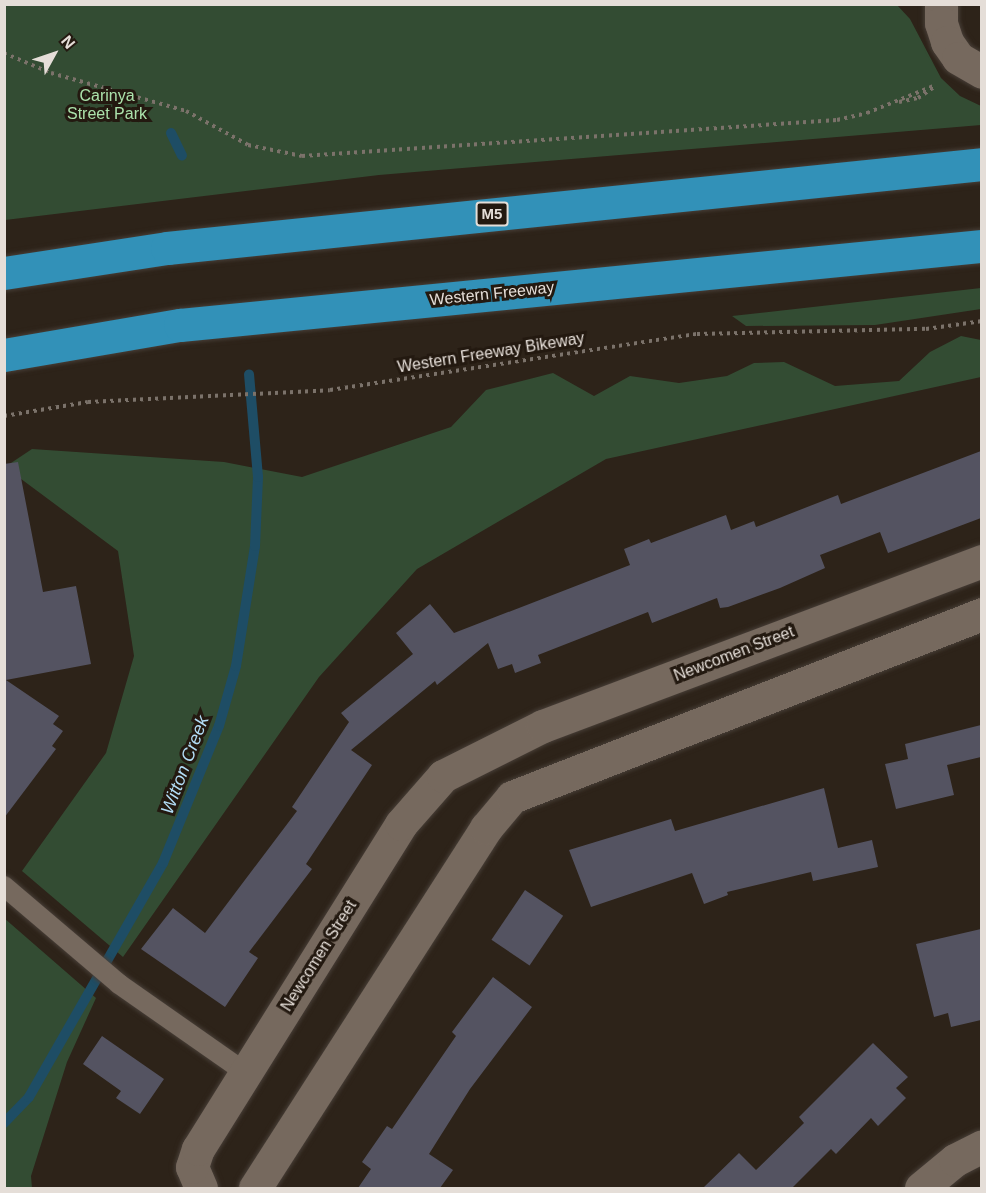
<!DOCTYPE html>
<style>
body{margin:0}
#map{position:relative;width:986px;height:1193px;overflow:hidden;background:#2d2319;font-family:Helvetica,sans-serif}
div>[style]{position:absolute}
.green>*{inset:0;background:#334c33}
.stream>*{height:10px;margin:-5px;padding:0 5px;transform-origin:5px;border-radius:5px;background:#1e4d65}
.building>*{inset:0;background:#545361;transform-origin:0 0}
.path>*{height:4px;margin-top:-2px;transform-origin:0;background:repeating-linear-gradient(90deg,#7b726a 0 3px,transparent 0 7.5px)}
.roads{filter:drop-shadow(0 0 2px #473e37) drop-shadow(0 0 2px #473e37)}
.service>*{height:20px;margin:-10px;padding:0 10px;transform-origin:10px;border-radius:10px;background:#76695e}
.minor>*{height:33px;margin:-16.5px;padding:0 16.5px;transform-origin:16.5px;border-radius:16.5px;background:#76695e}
.tertiary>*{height:33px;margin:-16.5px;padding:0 16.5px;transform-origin:16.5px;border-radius:16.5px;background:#76695e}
.motorway>*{height:33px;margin:-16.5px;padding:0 16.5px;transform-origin:16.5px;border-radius:16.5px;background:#3291b8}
span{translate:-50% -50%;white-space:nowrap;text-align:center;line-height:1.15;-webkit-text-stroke:6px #231910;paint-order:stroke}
.shield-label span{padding:2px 4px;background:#231910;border:2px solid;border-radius:4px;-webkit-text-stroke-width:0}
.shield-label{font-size:15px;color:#e5ded8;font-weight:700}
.park-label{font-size:16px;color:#abe2ab}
.street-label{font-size:16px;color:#e5ded8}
.water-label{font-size:18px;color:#b2dcf5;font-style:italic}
.frame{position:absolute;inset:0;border:6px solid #e5ded8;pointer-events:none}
.north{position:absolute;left:24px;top:24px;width:60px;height:60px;-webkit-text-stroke:4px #231910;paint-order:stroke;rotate:50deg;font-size:16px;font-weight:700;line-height:24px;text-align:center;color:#e5ded8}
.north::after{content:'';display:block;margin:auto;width:21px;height:27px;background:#e5ded8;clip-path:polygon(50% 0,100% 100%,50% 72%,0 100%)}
</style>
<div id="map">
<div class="green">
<i style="clip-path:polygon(5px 4px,897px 5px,910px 19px,941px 78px,960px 96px,981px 106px,981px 125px,379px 175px,5px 220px)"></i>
<i style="clip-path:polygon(981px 288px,981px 309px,875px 325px,746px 326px,732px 316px)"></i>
<i style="clip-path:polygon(961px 336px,981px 340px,981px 377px,606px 459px,417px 569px,319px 677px,123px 957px,22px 871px,106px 753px,134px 656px,118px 551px,5px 467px,32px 449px,224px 462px,302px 477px,451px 427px,486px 390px,553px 373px,594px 396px,630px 376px,679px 383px,727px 376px,754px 363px,784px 362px,835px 386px,899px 381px,930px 352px)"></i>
<i style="clip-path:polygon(4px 918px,96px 998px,67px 1062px,31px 1176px,32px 1188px,5px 1188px)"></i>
</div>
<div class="stream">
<i style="left:171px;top:133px;width:25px;rotate:64deg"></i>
<i style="left:4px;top:1123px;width:36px;rotate:-46deg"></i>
<i style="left:29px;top:1097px;width:270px;rotate:-60.2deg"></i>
<i style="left:163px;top:863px;width:148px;rotate:-67.8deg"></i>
<i style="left:219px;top:726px;width:62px;rotate:-74.2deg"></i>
<i style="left:236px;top:666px;width:121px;rotate:-81deg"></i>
<i style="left:255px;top:546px;width:69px;rotate:-87.5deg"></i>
<i style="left:258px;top:477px;width:103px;rotate:-95deg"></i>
</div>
<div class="building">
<i style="clip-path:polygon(981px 451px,981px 518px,888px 553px,880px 532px,820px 555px,825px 568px,780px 588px,728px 607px,720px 608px,717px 598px,652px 623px,648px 612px,538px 655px,541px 663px,515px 673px,512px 664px,498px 669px,488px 643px,437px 685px,435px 681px,351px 750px,372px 765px,306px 864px,312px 869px,249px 952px,258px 958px,225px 1007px,141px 949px,173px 908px,205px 933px,297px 811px,292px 807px,349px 722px,341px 713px,413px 654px,396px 633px,430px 604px,454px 633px,630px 565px,624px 549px,649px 539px,651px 543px,726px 515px,731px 530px,754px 521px,756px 527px,838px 495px,841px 504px)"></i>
<i style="clip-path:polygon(18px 462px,43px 592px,76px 586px,91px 664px,6px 680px,59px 716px,53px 724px,63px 731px,52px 746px,56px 749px,4px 818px,4px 464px)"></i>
<i style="clip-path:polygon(981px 725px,981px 757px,947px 765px,954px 795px,896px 809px,885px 764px,908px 759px,905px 744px)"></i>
<i style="clip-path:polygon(824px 788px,838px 848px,872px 840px,878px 867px,813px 881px,811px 872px,727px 892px,728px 895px,704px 904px,692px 873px,591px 907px,569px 850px,671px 819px,675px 831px)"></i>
<i style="left:525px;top:890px;width:46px;height:60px;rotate:34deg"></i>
<i style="clip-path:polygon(981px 929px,981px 1020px,951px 1027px,948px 1013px,934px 1017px,916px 944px)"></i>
<i style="clip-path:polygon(493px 977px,532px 1007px,470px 1089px,429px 1154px,453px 1170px,440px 1188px,358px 1188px,371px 1169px,362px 1162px,387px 1126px,392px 1129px,456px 1036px,452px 1032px)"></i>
<i style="clip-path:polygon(102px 1036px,164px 1079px,140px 1114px,116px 1098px,121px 1091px,83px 1064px)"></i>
<i style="clip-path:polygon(873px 1043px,908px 1077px,896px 1088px,906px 1098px,878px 1126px,871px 1118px,836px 1154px,831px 1149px,792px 1188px,703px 1188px,739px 1153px,756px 1170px,804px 1123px,799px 1117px)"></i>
</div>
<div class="path">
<i style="left:4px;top:53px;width:51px;rotate:23.1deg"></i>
<i style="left:51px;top:73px;width:140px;rotate:15.7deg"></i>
<i style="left:186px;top:111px;width:71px;rotate:28.7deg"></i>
<i style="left:248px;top:145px;width:55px;rotate:11.5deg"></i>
<i style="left:302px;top:156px;width:536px;rotate:-3.85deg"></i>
<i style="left:837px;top:120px;width:31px;rotate:-13deg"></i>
<i style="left:867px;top:113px;width:74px;rotate:-22.1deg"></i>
<i style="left:899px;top:102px;width:19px;rotate:-12deg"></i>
<i style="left:918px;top:98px;width:22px;rotate:-34deg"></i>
<i style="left:4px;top:416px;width:85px;rotate:-9.5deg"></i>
<i style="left:88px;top:402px;width:242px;rotate:-2.8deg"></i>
<i style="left:330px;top:390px;width:371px;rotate:-8.7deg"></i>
<i style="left:697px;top:334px;width:229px;rotate:-1.3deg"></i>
<i style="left:926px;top:329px;width:57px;rotate:-8.1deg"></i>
</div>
<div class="roads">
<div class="service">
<i style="left:4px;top:886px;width:151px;rotate:40.4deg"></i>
<i style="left:119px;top:984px;width:155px;rotate:35deg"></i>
</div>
<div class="minor">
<i style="left:941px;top:4px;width:19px;rotate:90deg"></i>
<i style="left:941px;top:23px;width:20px;rotate:72deg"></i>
<i style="left:947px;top:42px;width:19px;rotate:55deg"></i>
<i style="left:958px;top:58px;width:28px;rotate:30deg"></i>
<i style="left:201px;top:1188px;width:23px;rotate:-113deg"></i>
<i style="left:192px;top:1167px;width:19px;rotate:-72deg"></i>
<i style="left:198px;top:1149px;width:383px;rotate:-58deg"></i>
<i style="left:401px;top:824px;width:64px;rotate:-48.8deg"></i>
<i style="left:443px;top:776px;width:112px;rotate:-26.6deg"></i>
<i style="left:543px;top:726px;width:469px;rotate:-20.6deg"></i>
<i style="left:255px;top:1188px;width:428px;rotate:-57.3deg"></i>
<i style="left:486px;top:828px;width:40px;rotate:-50deg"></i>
<i style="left:512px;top:797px;width:504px;rotate:-21.27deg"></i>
</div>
<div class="tertiary">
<i style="left:921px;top:1188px;width:44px;rotate:-39.5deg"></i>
<i style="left:955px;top:1160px;width:30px;rotate:-27deg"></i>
</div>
<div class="motorway">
<i style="left:4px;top:273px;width:165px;rotate:-8.7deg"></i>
<i style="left:167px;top:248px;width:819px;rotate:-5.88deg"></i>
<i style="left:4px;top:355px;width:179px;rotate:-9.7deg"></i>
<i style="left:180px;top:325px;width:806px;rotate:-5.63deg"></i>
</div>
</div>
<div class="shield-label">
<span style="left:492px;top:214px">M5</span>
</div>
<div class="park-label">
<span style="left:107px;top:105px">Carinya<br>Street Park</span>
</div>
<div class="street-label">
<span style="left:492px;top:294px;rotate:-6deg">Western Freeway</span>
<span style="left:491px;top:353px;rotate:-9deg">Western Freeway Bikeway</span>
<span style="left:734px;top:654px;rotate:-21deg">Newcomen Street</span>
<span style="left:319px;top:956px;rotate:-58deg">Newcomen Street</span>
</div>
<div class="water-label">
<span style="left:185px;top:765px;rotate:-69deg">Witton Creek</span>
</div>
<div class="frame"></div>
<div class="north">N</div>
</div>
